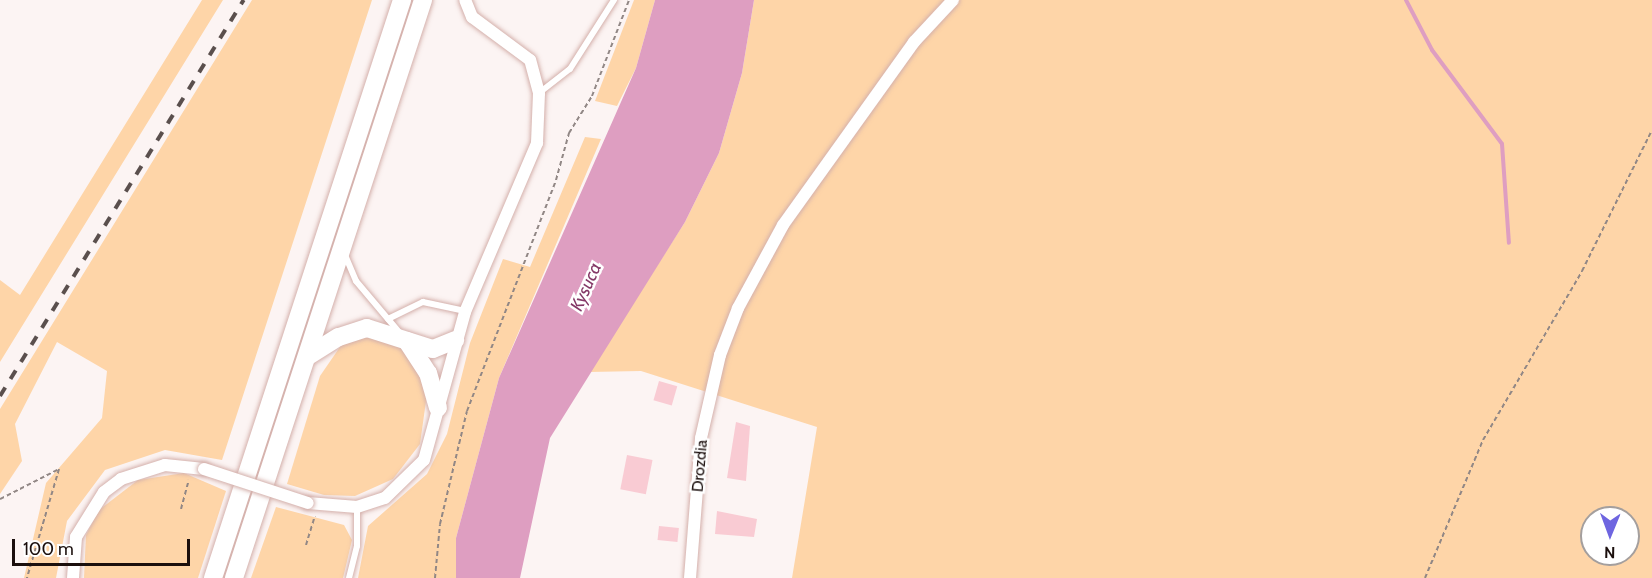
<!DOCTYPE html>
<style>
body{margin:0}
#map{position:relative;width:1652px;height:578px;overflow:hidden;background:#fcf4f3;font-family:Cabin,sans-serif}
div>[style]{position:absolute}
.green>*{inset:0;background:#fed5a8}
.water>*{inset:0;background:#de9ec1}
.stream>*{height:4px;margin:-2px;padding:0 2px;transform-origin:2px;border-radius:2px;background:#de9ec1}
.building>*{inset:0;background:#f9cbd3;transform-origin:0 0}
.path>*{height:2px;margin-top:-1px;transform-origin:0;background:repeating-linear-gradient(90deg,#918785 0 4.5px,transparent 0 7.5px)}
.roads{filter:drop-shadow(0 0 2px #d4b0ab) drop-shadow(0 0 2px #d4b0ab)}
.lane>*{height:6px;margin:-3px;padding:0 3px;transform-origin:3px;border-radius:3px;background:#fff}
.street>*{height:12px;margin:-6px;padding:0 6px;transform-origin:6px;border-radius:6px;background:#fff}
.primary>*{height:18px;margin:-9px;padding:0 9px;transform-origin:9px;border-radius:9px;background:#fff}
.rail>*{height:4px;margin-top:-2px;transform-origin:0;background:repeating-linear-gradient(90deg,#5a4f4d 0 10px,transparent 0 20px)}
.bridges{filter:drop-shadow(0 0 2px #d4b0ab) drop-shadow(0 0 2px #d4b0ab)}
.street-bridge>*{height:12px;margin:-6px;padding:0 6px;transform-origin:6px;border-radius:6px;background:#fff}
span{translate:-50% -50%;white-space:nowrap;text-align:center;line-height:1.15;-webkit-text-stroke:5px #fff;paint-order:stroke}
.street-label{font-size:16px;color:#1b0f0d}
.water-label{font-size:18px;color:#843867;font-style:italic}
.north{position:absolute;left:1580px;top:506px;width:60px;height:60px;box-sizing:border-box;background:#fff;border:2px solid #a49f9e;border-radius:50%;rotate:181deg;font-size:16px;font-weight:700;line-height:24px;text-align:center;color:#1b0f0d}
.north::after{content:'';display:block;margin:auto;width:21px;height:27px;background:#6e65e0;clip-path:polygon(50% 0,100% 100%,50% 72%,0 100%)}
.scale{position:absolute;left:12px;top:539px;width:178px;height:27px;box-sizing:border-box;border:3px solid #1b0f0d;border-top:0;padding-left:8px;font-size:18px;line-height:21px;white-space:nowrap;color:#1b0f0d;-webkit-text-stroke:4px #fff;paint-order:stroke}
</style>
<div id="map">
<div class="green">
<i style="clip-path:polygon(202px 0,223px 0,0 362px,0 280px,20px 295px)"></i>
<i style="clip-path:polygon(252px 0,372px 0,222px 460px,165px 450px,105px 470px,67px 521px,56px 578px,24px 578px,46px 483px,102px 418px,107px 371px,57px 342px,15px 424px,22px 461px,0 494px,0 409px)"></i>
<i style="clip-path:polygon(634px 0,655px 0,636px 68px,617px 106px,595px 101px)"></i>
<i style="clip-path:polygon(evenodd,754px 0,1652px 0,1652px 578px,792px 578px,817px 427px,641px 371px,589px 372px,685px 222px,719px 153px,742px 73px,754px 0,1592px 518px,1628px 518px,1628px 554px,1592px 554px,1592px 518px)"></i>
<i style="clip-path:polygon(585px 137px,601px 139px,499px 378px,456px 538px,456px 578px,358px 578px,368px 526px,427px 474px,447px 434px,470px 343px,503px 259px,530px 267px)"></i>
<i style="clip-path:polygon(357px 338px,391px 338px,417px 363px,427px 394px,420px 444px,393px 479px,355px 496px,324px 495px,287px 484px,320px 376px,342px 344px)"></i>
<i style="clip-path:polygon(184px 473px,226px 491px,198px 578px,84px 578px,86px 535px,99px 510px,138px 480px)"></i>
<i style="clip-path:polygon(276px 507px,344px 525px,352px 540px,343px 578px,251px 578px)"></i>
</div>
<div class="water">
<i style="clip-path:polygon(655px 0,754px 0,742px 73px,719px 153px,685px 222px,550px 438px,520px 578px,456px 578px,456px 538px,499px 378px,636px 68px)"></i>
</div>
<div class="stream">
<i style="left:1406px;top:0;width:56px;rotate:62.5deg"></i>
<i style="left:1432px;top:50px;width:117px;rotate:53.3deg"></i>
<i style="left:1502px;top:144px;width:99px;rotate:86deg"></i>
</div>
<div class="building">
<i style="left:659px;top:381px;width:19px;height:20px;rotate:16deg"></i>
<i style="clip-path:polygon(736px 422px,750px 426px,746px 481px,727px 478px)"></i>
<i style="left:627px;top:455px;width:26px;height:35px;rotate:11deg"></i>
<i style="clip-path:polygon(717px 511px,757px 519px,754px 537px,715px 534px)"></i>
<i style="left:659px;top:526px;width:20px;height:14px;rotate:6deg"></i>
</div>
<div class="path">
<i style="left:0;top:499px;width:66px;rotate:-27deg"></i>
<i style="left:59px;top:469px;width:114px;rotate:106.4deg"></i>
<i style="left:181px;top:509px;width:30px;rotate:-75deg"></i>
<i style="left:306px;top:545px;width:30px;rotate:-73deg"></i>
<i style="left:435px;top:578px;width:54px;rotate:-84.7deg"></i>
<i style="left:440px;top:524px;width:116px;rotate:-76.6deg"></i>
<i style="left:467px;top:411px;width:248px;rotate:-68.9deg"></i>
<i style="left:556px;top:180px;width:49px;rotate:-74.5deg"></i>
<i style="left:569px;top:133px;width:44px;rotate:-58.1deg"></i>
<i style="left:592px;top:96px;width:103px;rotate:-68.9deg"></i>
<i style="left:1425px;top:578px;width:150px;rotate:-67.2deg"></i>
<i style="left:1483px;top:440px;width:196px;rotate:-59.6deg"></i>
<i style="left:1582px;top:271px;width:157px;rotate:-63.6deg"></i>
</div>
<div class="roads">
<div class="lane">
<i style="left:539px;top:93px;width:39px;rotate:-38deg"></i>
<i style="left:570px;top:69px;width:82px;rotate:-57.5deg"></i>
<i style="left:345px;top:255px;width:28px;rotate:67deg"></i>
<i style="left:356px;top:281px;width:67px;rotate:49.9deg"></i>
<i style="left:388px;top:319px;width:39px;rotate:-26deg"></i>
<i style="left:423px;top:302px;width:43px;rotate:12.1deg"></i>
<i style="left:349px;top:578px;width:33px;rotate:-76deg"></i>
<i style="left:357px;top:546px;width:39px;rotate:-90deg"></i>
</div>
<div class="street">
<i style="left:308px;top:503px;width:49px;rotate:4.7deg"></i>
<i style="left:357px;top:507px;width:29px;rotate:-18deg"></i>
<i style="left:385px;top:498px;width:54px;rotate:-44.3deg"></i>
<i style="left:424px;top:460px;width:154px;rotate:-74.5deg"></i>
<i style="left:465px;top:312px;width:184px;rotate:-66.9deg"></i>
<i style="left:537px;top:143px;width:50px;rotate:-87.7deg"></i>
<i style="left:539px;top:93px;width:34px;rotate:-105deg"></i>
<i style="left:530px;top:60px;width:72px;rotate:-143.4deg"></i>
<i style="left:472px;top:17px;width:18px;rotate:-112deg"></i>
<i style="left:73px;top:578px;width:41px;rotate:-85.8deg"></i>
<i style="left:76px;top:537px;width:53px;rotate:-58.1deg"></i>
<i style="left:104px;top:492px;width:21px;rotate:-37deg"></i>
<i style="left:121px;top:479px;width:46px;rotate:-17.7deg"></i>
<i style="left:165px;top:465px;width:39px;rotate:6deg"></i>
<i style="left:690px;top:578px;width:140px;rotate:-85.5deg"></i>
<i style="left:701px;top:438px;width:85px;rotate:-77.1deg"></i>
<i style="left:720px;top:355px;width:50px;rotate:-69deg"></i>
<i style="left:738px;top:308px;width:94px;rotate:-61.5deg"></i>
<i style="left:783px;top:225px;width:225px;rotate:-54.4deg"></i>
<i style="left:914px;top:42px;width:57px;rotate:-47.1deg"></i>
</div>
<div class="primary">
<i style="left:407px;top:341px;width:38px;rotate:57deg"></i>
<i style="left:428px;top:373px;width:36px;rotate:74deg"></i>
<i style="left:308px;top:356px;width:36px;rotate:-32deg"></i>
<i style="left:339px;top:337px;width:29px;rotate:-18deg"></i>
<i style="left:367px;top:328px;width:69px;rotate:17.7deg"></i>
<i style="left:433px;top:349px;width:24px;rotate:-22deg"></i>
<i style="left:213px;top:578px;width:608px;rotate:-71.89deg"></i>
<i style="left:234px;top:578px;width:608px;rotate:-71.89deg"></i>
</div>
</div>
<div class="rail">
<i style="left:0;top:396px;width:465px;rotate:-58.4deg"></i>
</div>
<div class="bridges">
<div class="street-bridge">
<i style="left:204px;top:469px;width:109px;rotate:18.1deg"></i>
</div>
</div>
<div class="street-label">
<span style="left:700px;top:466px;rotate:-85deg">Drozdia</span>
</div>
<div class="water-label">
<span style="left:586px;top:287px;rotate:-66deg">Kysuca</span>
</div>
<div class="north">N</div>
<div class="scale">100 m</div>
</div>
